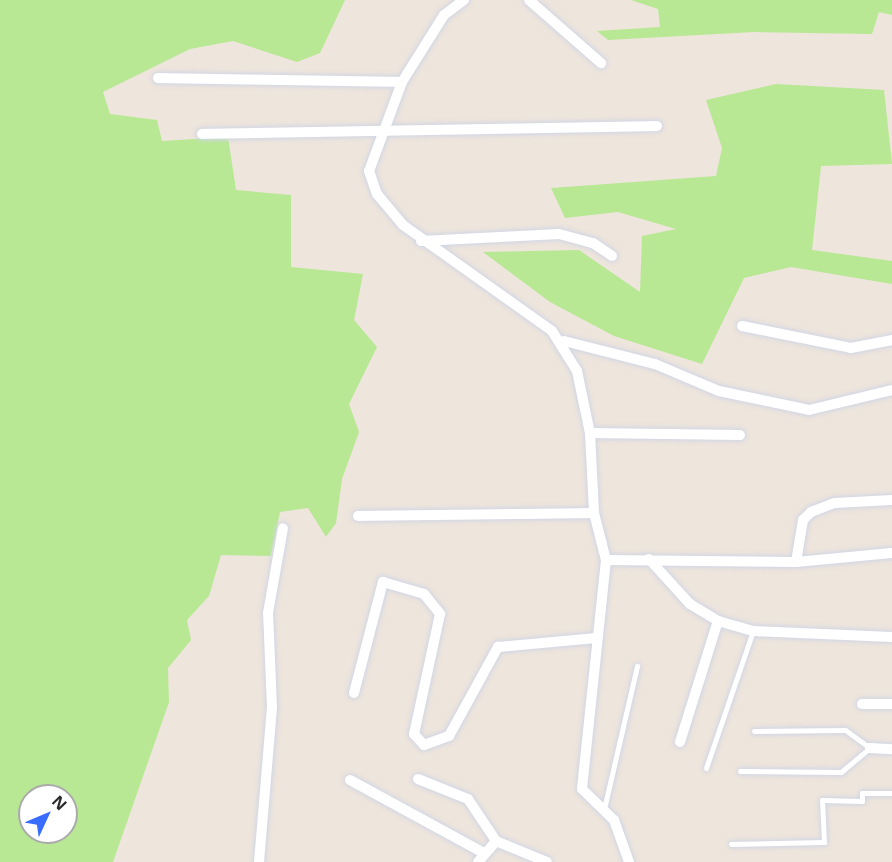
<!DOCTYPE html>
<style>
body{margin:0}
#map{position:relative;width:892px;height:862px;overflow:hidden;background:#eee5dc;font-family:"Noto Sans",sans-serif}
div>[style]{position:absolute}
.green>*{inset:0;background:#b8e894}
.roads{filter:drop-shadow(0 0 2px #d1d6e5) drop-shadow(0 0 2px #d1d6e5)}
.service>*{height:5px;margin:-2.5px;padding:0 2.5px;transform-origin:2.5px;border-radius:2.5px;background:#fff}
.minor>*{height:10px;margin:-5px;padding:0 5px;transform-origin:5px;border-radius:5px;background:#fff}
span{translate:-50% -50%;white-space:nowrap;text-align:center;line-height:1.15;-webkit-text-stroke:4.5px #fff;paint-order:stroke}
.north{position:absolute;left:18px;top:784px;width:60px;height:60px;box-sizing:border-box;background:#fff;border:2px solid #aaa;border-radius:50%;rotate:46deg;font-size:16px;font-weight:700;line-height:24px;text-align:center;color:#2b2b2b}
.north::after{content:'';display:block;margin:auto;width:21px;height:27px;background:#386dff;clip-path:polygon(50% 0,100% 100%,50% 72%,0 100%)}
</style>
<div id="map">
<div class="green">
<i style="clip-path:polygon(evenodd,0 0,345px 0,320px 53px,297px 62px,233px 41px,190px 49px,103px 92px,110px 114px,157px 120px,162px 141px,228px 137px,236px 190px,291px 195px,291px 267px,363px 274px,354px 320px,377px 347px,349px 404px,359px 432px,342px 479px,336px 523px,326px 537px,308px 508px,280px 512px,271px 556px,221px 555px,209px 596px,187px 620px,191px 640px,168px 668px,169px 702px,113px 862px,0 862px,0 0,30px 796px,66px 796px,66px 832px,30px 832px,30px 796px)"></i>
<i style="clip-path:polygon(631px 0,892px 0,892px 15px,879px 12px,872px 34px,754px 32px,608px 40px,597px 31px,660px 27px,658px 9px)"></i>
<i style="clip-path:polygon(776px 84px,884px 90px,892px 164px,821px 166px,812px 250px,892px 261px,892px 284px,791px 267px,744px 278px,702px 364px,614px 336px,550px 302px,483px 252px,579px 250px,640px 292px,642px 236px,676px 229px,618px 212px,565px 218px,551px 188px,716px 176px,722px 148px,706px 100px)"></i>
</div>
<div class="roads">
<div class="service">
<i style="left:706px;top:768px;width:145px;rotate:-71.1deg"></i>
<i style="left:740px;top:771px;width:101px;rotate:0.6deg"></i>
<i style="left:841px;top:772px;width:38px;rotate:-40deg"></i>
<i style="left:870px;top:748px;width:31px;rotate:-144deg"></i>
<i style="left:845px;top:730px;width:91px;rotate:179.4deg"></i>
<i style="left:604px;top:809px;width:147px;rotate:-77deg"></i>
<i style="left:731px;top:844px;width:93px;rotate:-1.2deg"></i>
<i style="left:824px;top:842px;width:42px;rotate:-92.7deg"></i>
<i style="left:822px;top:800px;width:40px;rotate:1.4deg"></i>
<i style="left:862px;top:801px;width:8px;rotate:-90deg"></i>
<i style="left:862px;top:793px;width:30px"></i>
</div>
<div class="minor">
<i style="left:464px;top:0;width:25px;rotate:143deg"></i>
<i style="left:444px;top:15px;width:79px;rotate:122.1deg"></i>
<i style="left:402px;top:82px;width:95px;rotate:110.3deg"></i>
<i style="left:369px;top:171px;width:24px;rotate:71deg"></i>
<i style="left:377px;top:194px;width:40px;rotate:50deg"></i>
<i style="left:403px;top:225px;width:183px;rotate:35.4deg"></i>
<i style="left:552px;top:331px;width:47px;rotate:58deg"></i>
<i style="left:577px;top:371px;width:63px;rotate:78.2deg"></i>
<i style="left:590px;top:433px;width:80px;rotate:87.1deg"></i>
<i style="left:594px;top:513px;width:49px;rotate:75.7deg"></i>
<i style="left:606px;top:560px;width:230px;rotate:96deg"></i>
<i style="left:582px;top:789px;width:45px;rotate:44.1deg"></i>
<i style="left:614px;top:820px;width:45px;rotate:70.3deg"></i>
<i style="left:529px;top:0;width:96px;rotate:41.2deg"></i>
<i style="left:158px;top:78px;width:244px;rotate:0.9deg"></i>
<i style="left:202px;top:134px;width:455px;rotate:-1deg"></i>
<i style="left:421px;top:241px;width:138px;rotate:-2.9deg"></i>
<i style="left:559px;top:234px;width:35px;rotate:15deg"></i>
<i style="left:593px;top:243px;width:23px;rotate:34deg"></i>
<i style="left:742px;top:326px;width:111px;rotate:11.4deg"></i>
<i style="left:851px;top:348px;width:42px;rotate:-11deg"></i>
<i style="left:564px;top:341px;width:94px;rotate:14.2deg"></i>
<i style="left:655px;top:364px;width:69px;rotate:22.9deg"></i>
<i style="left:719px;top:391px;width:92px;rotate:11.9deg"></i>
<i style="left:809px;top:410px;width:85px;rotate:-13.5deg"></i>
<i style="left:590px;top:433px;width:150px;rotate:0.8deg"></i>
<i style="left:358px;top:516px;width:236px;rotate:-0.7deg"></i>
<i style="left:649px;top:559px;width:61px;rotate:47.7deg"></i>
<i style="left:690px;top:604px;width:33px;rotate:31deg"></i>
<i style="left:718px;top:621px;width:36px;rotate:16deg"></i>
<i style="left:753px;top:631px;width:139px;rotate:2.5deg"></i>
<i style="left:606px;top:560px;width:190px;rotate:0.6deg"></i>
<i style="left:796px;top:562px;width:96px;rotate:-5.4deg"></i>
<i style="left:796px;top:562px;width:43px;rotate:-80.5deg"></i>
<i style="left:803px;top:520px;width:11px;rotate:-45deg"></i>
<i style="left:811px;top:512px;width:26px;rotate:-21deg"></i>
<i style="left:835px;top:503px;width:57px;rotate:-3deg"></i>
<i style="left:354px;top:693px;width:115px;rotate:-75.4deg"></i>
<i style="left:383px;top:582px;width:43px;rotate:16.3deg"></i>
<i style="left:424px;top:594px;width:26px;rotate:51deg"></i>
<i style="left:440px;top:614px;width:123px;rotate:102.2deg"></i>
<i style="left:414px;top:734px;width:15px;rotate:48deg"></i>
<i style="left:424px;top:745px;width:27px;rotate:-20deg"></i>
<i style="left:449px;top:736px;width:102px;rotate:-61.2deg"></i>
<i style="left:498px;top:647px;width:99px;rotate:-5.2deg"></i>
<i style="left:862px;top:704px;width:30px"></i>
<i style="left:680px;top:742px;width:127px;rotate:-72.6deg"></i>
<i style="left:870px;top:748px;width:22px;rotate:3deg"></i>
<i style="left:418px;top:779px;width:54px;rotate:21.8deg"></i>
<i style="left:468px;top:799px;width:50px;rotate:56.3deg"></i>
<i style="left:350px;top:780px;width:153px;rotate:28.6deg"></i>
<i style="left:259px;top:862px;width:156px;rotate:-85.2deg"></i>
<i style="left:272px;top:707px;width:94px;rotate:-92.4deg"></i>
<i style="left:268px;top:613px;width:86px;rotate:-80deg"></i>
<i style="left:478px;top:862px;width:28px;rotate:-49deg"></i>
<i style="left:496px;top:841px;width:55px;rotate:22.4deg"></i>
</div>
</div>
<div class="north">N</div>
</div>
